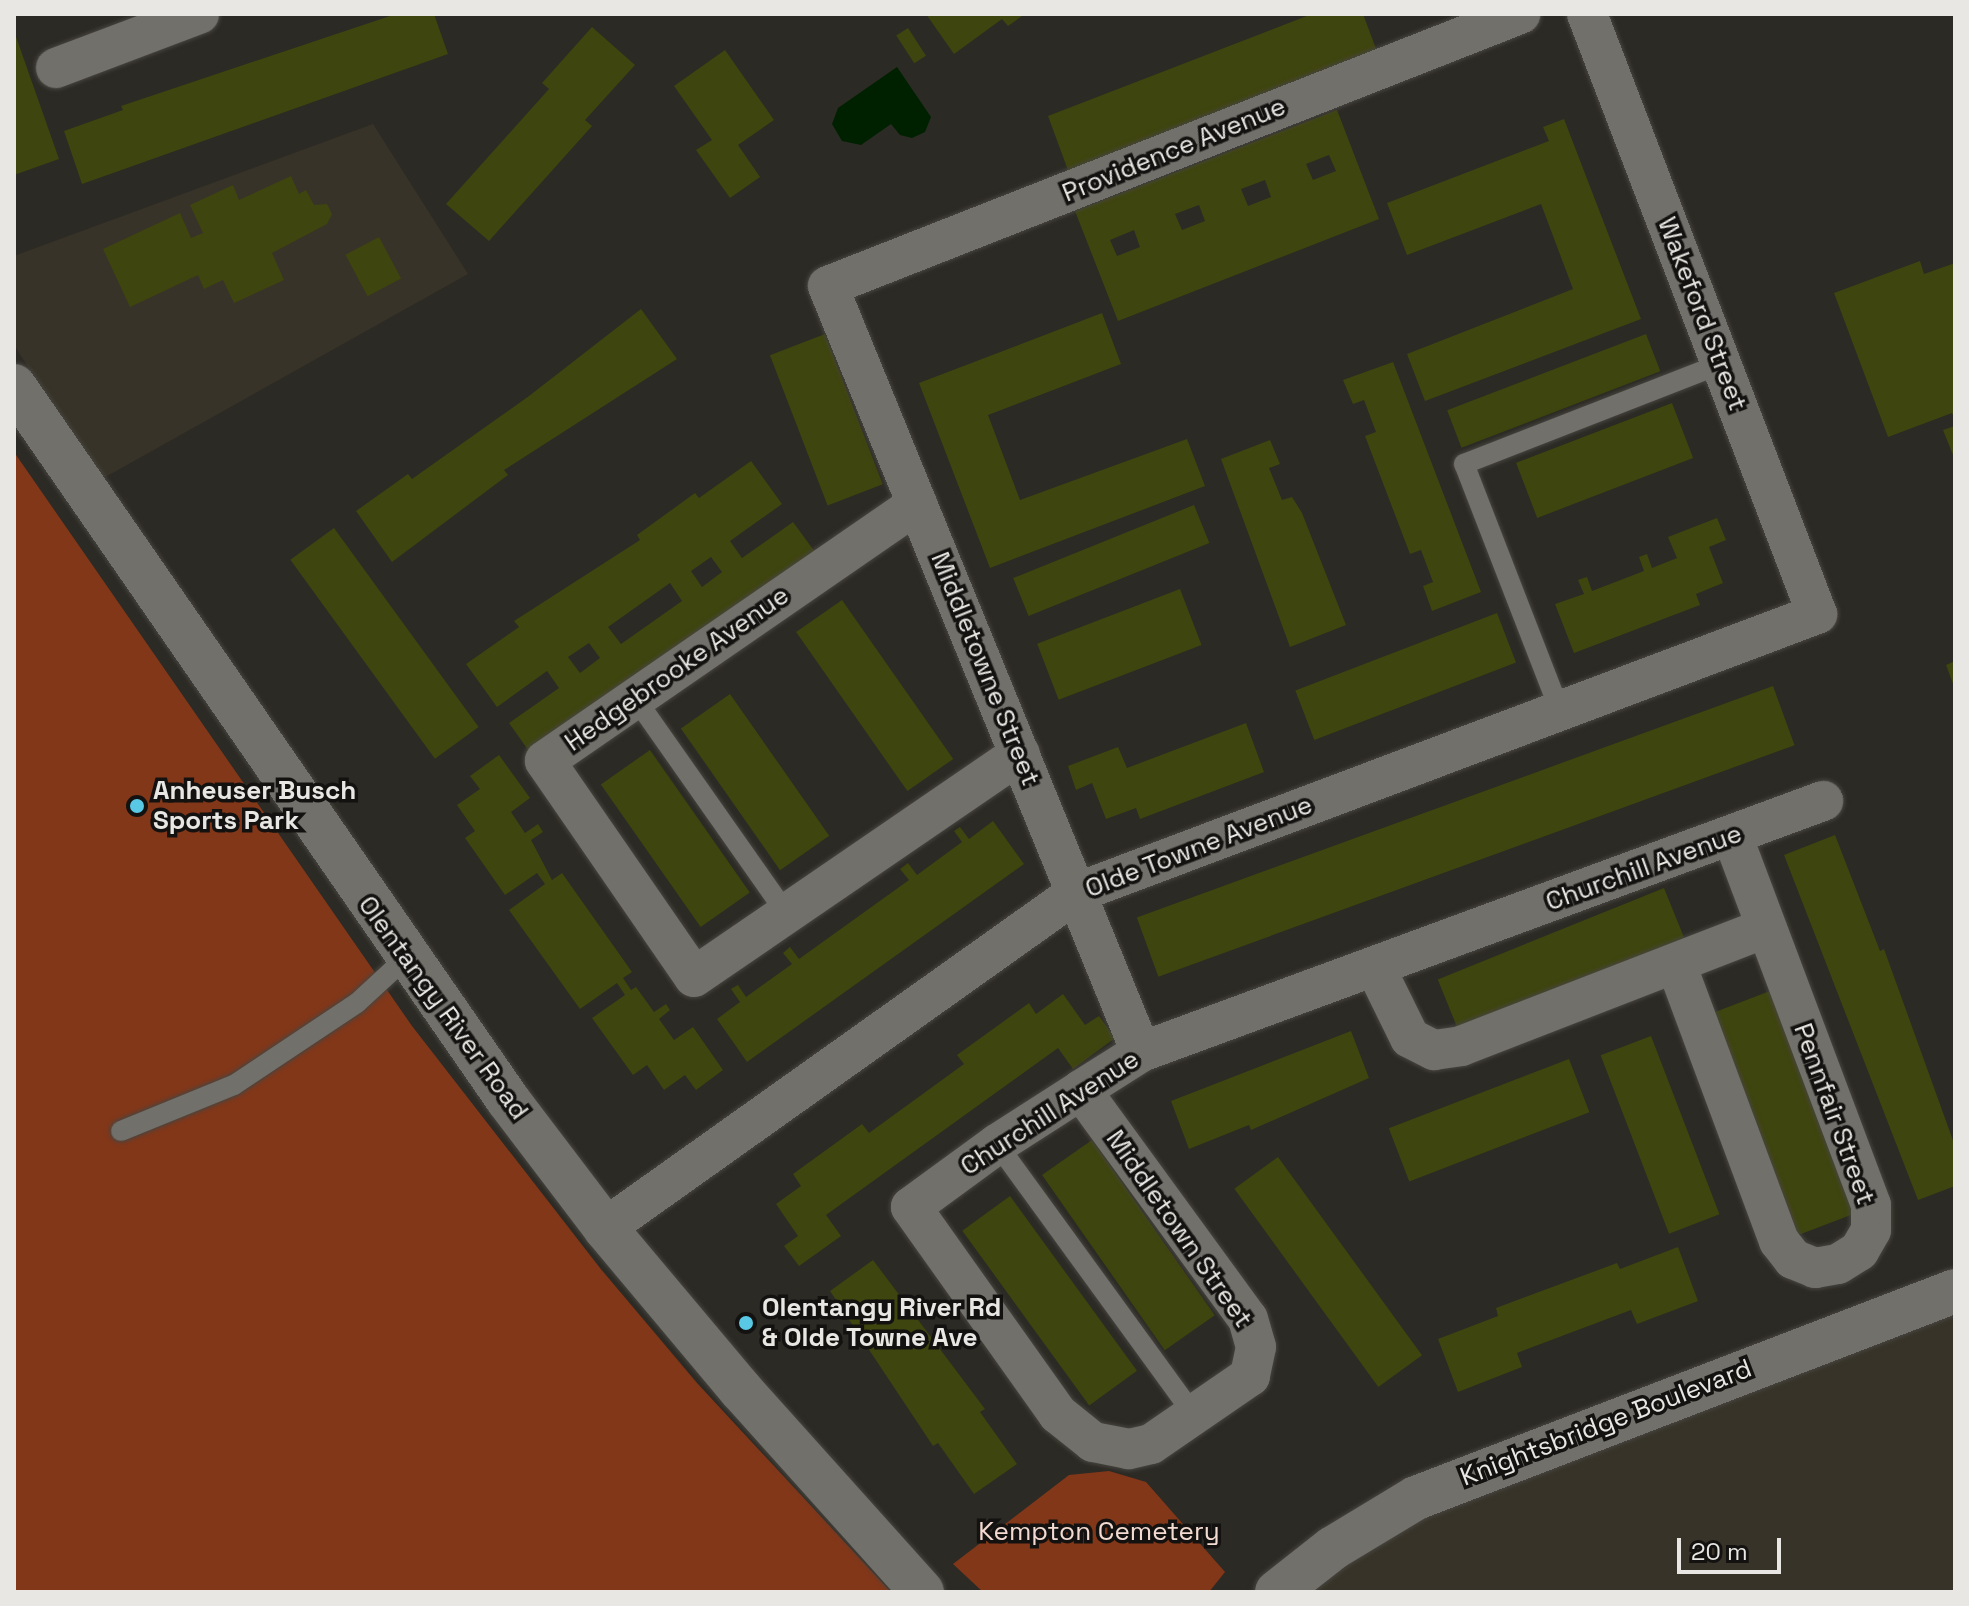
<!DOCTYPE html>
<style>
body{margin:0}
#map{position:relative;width:1969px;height:1606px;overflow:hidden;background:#2c2a24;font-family:"Space Grotesk",sans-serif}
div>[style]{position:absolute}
.built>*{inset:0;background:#373328}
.green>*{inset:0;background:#833719}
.water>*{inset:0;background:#002100}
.building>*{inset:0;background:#3f450e;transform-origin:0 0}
.roads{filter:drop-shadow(0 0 2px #474540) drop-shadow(0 0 2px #474540)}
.lane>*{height:20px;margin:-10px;padding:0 10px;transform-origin:10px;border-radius:10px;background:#72706a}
.street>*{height:40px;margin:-20px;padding:0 20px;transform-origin:20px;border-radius:20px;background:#72706a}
.secondary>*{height:44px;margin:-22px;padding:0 22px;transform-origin:22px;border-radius:22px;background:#72706a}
.dots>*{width:22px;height:22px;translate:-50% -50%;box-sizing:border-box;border:4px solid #131210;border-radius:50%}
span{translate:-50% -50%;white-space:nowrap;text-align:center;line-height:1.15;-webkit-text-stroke:7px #131210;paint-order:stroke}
.street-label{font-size:26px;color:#e8e7e3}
.poi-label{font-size:26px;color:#e8e7e3;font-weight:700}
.left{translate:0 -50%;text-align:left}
.park-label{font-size:26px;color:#f4dbd2}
.frame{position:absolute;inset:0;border:16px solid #e8e7e3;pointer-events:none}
.scale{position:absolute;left:1677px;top:1538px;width:104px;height:36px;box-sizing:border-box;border:4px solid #e8e7e3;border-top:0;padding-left:10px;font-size:24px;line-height:28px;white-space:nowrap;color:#e8e7e3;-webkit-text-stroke:6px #131210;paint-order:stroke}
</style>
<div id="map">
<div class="built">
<i style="clip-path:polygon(373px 124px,468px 274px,100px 480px,14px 345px,14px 256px)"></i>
<i style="clip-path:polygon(1955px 1296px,1955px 1592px,1283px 1592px,1343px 1540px)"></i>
</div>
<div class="green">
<i style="clip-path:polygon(14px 452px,412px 1026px,600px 1268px,697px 1383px,891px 1592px,14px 1592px)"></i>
<i style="clip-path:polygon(1109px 1471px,1146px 1482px,1225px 1572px,1209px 1592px,983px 1592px,953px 1564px,1069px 1475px)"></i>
</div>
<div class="water">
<i style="clip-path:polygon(897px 67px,931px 117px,925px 132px,912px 138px,900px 135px,891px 124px,861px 145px,842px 141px,832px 124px,838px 108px)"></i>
</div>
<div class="building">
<i style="clip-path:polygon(396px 14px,434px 14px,448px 54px,82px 184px,64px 131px,123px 110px,121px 106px)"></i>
<i style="clip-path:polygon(926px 14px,1025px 14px,1008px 26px,1002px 19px,954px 54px)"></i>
<i style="clip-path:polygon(1312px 14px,1363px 14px,1378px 54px,1069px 173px,1048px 116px)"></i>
<i style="clip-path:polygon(592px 27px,635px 65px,585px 120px,592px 126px,489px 241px,446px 204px,549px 89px,542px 83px)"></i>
<i style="left:908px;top:28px;width:33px;height:14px;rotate:57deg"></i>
<i style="clip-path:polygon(14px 31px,59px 159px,14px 175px)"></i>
<i style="clip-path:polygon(725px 50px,774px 120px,738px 145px,760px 177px,730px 198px,696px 150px,712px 140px,674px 86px)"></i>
<i style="clip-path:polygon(evenodd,1337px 110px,1379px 219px,1118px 321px,1075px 211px,1337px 110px,1329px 155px,1336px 171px,1313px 180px,1306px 164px,1329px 155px,1337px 110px,1265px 180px,1271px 197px,1248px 206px,1241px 189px,1265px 180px,1337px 110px,1199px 205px,1205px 221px,1182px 230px,1175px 214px,1199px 205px,1337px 110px,1134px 230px,1140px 247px,1117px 256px,1110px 240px,1134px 230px)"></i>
<i style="clip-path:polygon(1564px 119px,1641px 319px,1425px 401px,1407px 354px,1573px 289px,1541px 204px,1407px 255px,1387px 203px,1549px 141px,1543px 127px)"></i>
<i style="clip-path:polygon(291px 176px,299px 194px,306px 190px,314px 205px,327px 204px,332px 214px,327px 224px,272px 253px,284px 280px,234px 303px,223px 280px,204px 289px,198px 275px,130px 307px,103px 249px,180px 213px,191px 238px,203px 233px,190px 205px,233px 185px,239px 200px)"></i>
<i style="left:379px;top:237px;width:47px;height:38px;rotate:62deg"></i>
<i style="clip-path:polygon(1920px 261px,1924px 274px,1955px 263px,1955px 420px,1952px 413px,1888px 437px,1834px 293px)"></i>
<i style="clip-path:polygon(641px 309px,677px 359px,504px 470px,508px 475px,392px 562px,356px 511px,408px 474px,412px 479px,529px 396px)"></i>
<i style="clip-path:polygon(1102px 313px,1121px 364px,988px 415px,1020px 500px,1187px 439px,1205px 486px,990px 568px,919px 383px)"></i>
<i style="left:825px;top:334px;width:161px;height:59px;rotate:69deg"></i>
<i style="left:1646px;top:334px;width:40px;height:213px;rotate:69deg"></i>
<i style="clip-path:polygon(1393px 362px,1481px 592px,1432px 611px,1423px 586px,1433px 582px,1421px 550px,1410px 554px,1365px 436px,1376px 432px,1364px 400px,1353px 404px,1343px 380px)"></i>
<i style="left:1672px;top:403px;width:59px;height:167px;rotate:69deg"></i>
<i style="clip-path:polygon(1955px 426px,1955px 460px,1943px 430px)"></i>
<i style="clip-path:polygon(1270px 440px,1280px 464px,1269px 468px,1282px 500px,1292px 497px,1302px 513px,1346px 625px,1290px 647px,1221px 459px)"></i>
<i style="clip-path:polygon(evenodd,751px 461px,782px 504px,730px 541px,742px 558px,793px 522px,815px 552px,531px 754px,509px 723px,559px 688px,547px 671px,497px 707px,466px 664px,519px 627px,514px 621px,640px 540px,637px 535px,695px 493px,699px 498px,751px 461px,711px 557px,722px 572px,702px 587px,691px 571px,711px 557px,751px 461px,670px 583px,682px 601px,621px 644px,608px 627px,670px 583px,751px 461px,589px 643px,600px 658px,580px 673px,568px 657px,589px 643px)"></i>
<i style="left:1194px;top:505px;width:41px;height:195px;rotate:68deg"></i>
<i style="clip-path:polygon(1717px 518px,1726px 540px,1709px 547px,1723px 583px,1696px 594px,1700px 605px,1574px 653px,1555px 604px,1584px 594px,1578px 580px,1587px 577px,1592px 591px,1644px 571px,1639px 557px,1647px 554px,1652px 568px,1677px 558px,1668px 537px)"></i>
<i style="left:334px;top:528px;width:246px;height:54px;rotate:54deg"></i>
<i style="left:1180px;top:589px;width:60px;height:153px;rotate:69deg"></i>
<i style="left:842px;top:600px;width:194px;height:56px;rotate:55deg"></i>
<i style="left:1497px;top:613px;width:53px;height:216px;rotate:69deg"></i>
<i style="clip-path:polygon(1955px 661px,1955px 689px,1946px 665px)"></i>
<i style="left:1773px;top:686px;width:63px;height:677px;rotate:70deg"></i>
<i style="left:730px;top:694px;width:173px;height:60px;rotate:55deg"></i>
<i style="clip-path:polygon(1246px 723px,1264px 772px,1140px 819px,1136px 808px,1106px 819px,1092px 783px,1076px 790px,1068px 766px,1118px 747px,1127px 768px)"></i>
<i style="left:650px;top:750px;width:174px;height:60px;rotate:55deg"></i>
<i style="clip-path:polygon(499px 755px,530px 798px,511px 812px,525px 833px,538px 824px,543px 832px,531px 840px,552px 880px,562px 873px,632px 972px,623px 978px,631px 990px,636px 987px,654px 1012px,666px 1004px,670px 1010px,659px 1019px,674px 1040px,693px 1027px,723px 1070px,696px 1090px,685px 1075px,664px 1090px,647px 1065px,633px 1075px,592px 1018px,625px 995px,617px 983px,580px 1009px,509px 910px,545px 884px,537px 873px,505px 895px,465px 838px,475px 831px,457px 805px,480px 789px,470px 776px)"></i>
<i style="clip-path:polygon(993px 821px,1024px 864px,747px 1062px,717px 1019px,740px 1002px,731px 989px,738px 985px,746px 997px,792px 964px,783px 953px,790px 947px,799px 959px,909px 880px,900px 869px,908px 863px,917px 875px,962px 842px,954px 831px,960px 827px,969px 839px)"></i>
<i style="clip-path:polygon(1835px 835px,1880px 951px,1884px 949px,1955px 1146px,1955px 1186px,1918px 1200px,1784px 855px)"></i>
<i style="left:1664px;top:888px;width:58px;height:244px;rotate:68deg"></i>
<i style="left:1770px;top:991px;width:238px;height:61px;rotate:69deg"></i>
<i style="clip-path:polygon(1063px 994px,1085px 1025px,1099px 1016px,1115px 1038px,1073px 1069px,1058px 1048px,826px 1215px,841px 1236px,799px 1266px,784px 1246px,798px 1236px,776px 1204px,801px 1186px,793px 1174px,862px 1124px,869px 1133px,964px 1064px,957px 1055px,1029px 1003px,1036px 1014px)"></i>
<i style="clip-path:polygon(1351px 1031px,1369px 1078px,1251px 1130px,1249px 1125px,1189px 1149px,1171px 1101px)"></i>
<i style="left:1651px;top:1036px;width:191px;height:54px;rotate:69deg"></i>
<i style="left:1569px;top:1059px;width:57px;height:193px;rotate:69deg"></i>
<i style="left:1092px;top:1140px;width:214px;height:61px;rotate:55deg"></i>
<i style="left:1278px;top:1157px;width:245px;height:54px;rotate:54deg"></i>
<i style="left:1010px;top:1196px;width:216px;height:59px;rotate:54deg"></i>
<i style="clip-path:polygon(1678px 1247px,1698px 1301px,1637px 1324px,1631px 1310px,1517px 1353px,1522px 1367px,1458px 1392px,1438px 1339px,1498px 1316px,1496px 1308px,1617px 1263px,1620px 1269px)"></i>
<i style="clip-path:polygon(873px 1260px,985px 1409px,980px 1412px,1017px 1464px,974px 1494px,938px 1443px,933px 1446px,830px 1291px)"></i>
</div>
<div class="roads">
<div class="lane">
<i style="left:635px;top:698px;width:264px;rotate:54.9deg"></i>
<i style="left:1560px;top:711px;width:265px;rotate:-111.2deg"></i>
<i style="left:1464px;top:464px;width:276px;rotate:-21.3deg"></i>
<i style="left:121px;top:1131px;width:122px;rotate:-22.2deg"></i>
<i style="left:234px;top:1085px;width:148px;rotate:-33.7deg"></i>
<i style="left:357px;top:1003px;width:68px;rotate:-42.6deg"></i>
<i style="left:997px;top:1144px;width:337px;rotate:54deg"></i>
</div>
<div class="street">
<i style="left:56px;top:68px;width:153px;rotate:-20.7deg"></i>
<i style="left:917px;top:504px;width:452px;rotate:145.4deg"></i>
<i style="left:545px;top:761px;width:262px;rotate:55.4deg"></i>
<i style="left:694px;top:977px;width:395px;rotate:-34.4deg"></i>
<i style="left:1676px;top:964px;width:296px;rotate:69.6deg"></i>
<i style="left:1779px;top:1241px;width:23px;rotate:52deg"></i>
<i style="left:1793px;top:1259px;width:24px;rotate:22deg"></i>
<i style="left:1815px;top:1268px;width:23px;rotate:-10deg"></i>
<i style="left:1838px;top:1264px;width:25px;rotate:-32deg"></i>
<i style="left:1859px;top:1251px;width:24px;rotate:-60deg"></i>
<i style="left:1871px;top:1230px;width:25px;rotate:-90deg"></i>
<i style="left:1871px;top:1205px;width:395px;rotate:-110.6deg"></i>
<i style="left:1375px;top:967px;width:79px;rotate:63.8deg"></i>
<i style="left:1410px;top:1038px;width:27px;rotate:27deg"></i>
<i style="left:1434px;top:1050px;width:27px;rotate:-8deg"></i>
<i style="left:1461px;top:1046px;width:326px;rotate:-21.2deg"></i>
<i style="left:1141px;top:1052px;width:827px;rotate:-112.23deg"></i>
<i style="left:828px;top:286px;width:744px;rotate:-21.46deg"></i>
<i style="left:1081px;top:1090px;width:283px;rotate:53.9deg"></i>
<i style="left:1248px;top:1319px;width:29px;rotate:74deg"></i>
<i style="left:1256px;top:1347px;width:30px;rotate:102deg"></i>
<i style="left:1250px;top:1376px;width:120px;rotate:145.5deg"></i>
<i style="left:1151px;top:1444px;width:23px;rotate:167deg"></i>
<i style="left:1129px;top:1449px;width:37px;rotate:-169deg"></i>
<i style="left:1093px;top:1442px;width:45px;rotate:-141.3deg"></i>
<i style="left:1058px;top:1414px;width:254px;rotate:-125.4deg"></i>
<i style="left:911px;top:1207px;width:107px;rotate:-36.2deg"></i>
<i style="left:997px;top:1144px;width:100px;rotate:-32.7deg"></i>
<i style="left:1081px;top:1090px;width:71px;rotate:-32.3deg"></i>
<i style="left:1141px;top:1052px;width:727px;rotate:-20.21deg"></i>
<i style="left:605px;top:1228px;width:578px;rotate:-35.42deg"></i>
<i style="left:1076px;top:893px;width:792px;rotate:-20.63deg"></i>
<i style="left:1817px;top:614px;width:643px;rotate:-110.97deg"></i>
</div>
<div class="secondary">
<i style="left:14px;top:386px;width:868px;rotate:55.32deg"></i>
<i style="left:508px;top:1100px;width:161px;rotate:52.8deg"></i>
<i style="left:605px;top:1228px;width:212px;rotate:50deg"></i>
<i style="left:741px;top:1390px;width:271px;rotate:48.1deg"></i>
<i style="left:1277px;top:1592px;width:71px;rotate:-38.2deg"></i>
<i style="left:1333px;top:1548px;width:97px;rotate:-31.1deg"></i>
<i style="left:1416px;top:1498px;width:577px;rotate:-21.01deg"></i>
</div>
</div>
<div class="dots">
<i style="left:137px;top:806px;background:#59c8e5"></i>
<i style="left:746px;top:1323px;background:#59c8e5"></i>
</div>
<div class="street-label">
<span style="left:1174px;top:150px;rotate:-22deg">Providence Avenue</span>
<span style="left:1702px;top:314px;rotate:69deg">Wakeford Street</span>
<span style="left:677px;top:669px;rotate:-35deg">Hedgebrooke Avenue</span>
<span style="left:985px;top:669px;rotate:68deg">Middletowne Street</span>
<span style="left:1199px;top:847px;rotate:-21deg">Olde Towne Avenue</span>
<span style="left:1644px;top:868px;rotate:-20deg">Churchill Avenue</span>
<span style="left:443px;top:1008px;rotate:54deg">Olentangy River Road</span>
<span style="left:1050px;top:1113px;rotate:-33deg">Churchill Avenue</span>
<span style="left:1834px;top:1114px;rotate:70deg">Pennfair Street</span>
<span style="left:1179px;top:1229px;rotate:55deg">Middletown Street</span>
<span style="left:1606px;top:1423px;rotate:-21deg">Knightsbridge Boulevard</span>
</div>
<div class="poi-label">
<span class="left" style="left:153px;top:806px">Anheuser Busch<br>Sports Park</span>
<span class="left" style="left:762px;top:1323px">Olentangy River Rd<br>&amp; Olde Towne Ave</span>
</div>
<div class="park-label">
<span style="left:1099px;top:1532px">Kempton Cemetery</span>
</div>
<div class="frame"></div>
<div class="scale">20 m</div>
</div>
